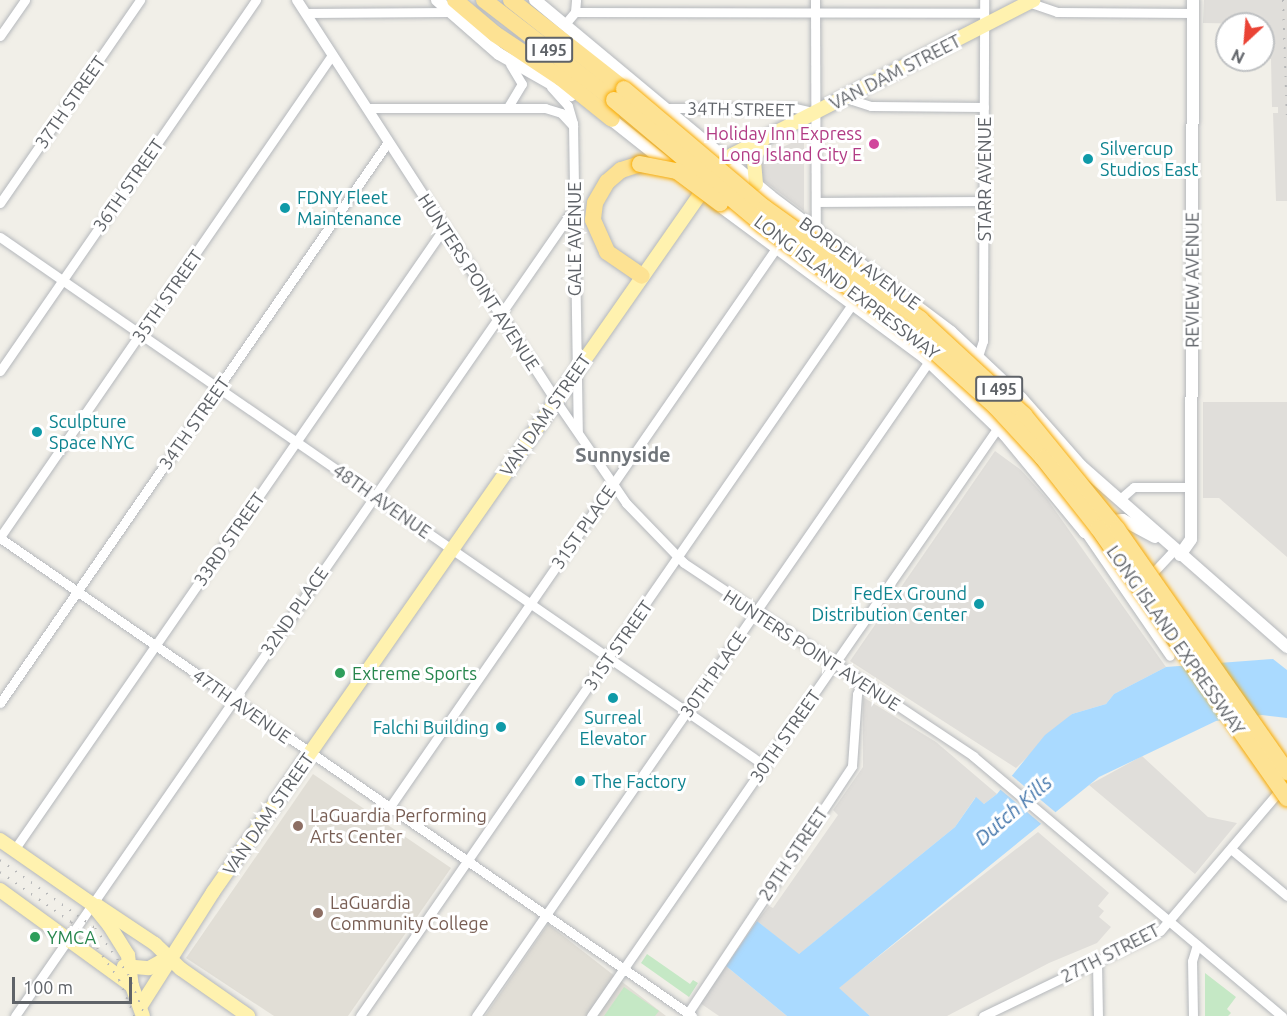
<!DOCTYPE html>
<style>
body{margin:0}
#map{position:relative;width:1287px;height:1016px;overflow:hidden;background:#f1efe8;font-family:Ubuntu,sans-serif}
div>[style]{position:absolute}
.industrial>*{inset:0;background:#e0deda}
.education>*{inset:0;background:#e1ded6}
.green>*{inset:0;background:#c5e8c5}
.water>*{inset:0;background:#aadaff}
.pier>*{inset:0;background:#f1efe8;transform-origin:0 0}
.roads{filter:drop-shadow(0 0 2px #b5b8bc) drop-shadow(0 0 2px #b5b8bc)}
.minor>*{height:9px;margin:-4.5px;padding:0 4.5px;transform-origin:4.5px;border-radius:4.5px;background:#fff}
.tertiary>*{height:10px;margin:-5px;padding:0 5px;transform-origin:5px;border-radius:5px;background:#fff}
.secondary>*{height:12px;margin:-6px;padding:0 6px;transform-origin:6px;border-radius:6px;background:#fff}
.primary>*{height:14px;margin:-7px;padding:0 7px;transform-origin:7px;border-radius:7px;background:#fff2af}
.motorway>*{height:16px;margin:-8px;padding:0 8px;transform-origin:8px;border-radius:8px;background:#fde293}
.rail>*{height:2px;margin-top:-1px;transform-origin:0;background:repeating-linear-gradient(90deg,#b6b7b8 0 1.5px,transparent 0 9.5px)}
.bridges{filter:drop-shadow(0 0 2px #f9ab00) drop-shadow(0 0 2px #f9ab00)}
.motorway-bridge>*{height:16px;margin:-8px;padding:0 8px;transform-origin:8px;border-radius:8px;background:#fde293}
.dots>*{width:16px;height:16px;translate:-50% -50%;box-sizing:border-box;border:3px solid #fff;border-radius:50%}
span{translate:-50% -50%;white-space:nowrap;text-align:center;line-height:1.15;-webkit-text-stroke:6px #fff;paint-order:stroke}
.shield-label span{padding:2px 4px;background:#fff;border:2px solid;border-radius:4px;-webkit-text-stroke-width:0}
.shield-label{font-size:16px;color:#5f6368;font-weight:700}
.street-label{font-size:18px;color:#5f6368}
.hotel-label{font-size:18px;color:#b23c85}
.right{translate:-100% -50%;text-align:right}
.culture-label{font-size:18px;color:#0d838f}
.left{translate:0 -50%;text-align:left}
.leisure-label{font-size:18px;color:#27864d}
.education-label{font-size:18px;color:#785e54}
.neighbourhood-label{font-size:20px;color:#70757a;font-weight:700}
.water-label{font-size:20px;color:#4174aa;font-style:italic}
.north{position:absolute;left:1215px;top:12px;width:60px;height:60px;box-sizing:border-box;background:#fff;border:2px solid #bfc1c3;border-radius:50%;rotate:206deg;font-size:16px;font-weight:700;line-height:24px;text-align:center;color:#5f6368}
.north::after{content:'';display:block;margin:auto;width:21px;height:27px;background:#ea4335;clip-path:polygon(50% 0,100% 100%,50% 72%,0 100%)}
.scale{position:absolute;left:12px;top:977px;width:120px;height:27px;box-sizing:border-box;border:3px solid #5f6368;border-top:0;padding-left:8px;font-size:18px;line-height:21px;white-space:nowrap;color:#5f6368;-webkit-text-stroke:4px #fff;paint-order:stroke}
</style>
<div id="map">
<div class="industrial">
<i style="clip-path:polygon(1204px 0,1287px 0,1287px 201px,1276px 201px,1273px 113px,1278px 113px,1278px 107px,1272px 107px,1271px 59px,1263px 59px,1263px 24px,1203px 23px)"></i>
<i style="clip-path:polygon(804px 137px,804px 211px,763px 180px,761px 164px,768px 154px)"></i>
<i style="clip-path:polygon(1203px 402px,1287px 402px,1287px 557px,1219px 498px,1203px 498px)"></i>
<i style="clip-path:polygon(995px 451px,1021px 470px,1047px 499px,1166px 667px,1114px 694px,1106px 704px,1072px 714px,1016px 768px,850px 661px)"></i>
<i style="clip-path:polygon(863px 697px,936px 742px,997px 794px,984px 804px,975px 798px,955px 827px,798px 955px,757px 921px,769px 906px,773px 908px,838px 815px,833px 810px,863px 767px)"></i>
<i style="clip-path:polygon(1142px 756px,1208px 817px,1237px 823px,1195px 874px,1089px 785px)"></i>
<i style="clip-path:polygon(1038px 832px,1109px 893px,1098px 906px,1104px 911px,1099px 917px,1111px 927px,1097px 943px,1049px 963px,947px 1016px,870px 1016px,838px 988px)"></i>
<i style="clip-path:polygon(726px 966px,787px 1016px,719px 1016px,700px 1003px)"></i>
</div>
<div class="education">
<i style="clip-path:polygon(313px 774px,451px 868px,348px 1016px,274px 1016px,186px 958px)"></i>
<i style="clip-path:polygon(548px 924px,666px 1016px,485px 1016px)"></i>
</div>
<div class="green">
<i style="clip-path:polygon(647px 954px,690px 984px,693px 980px,698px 983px,689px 997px,641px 963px)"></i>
<i style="clip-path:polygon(1205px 973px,1236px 997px,1227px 1009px,1231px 1013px,1228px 1016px,1205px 1016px)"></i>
<i style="clip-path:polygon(624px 987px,659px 1011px,655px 1016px,604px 1016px)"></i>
</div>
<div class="water">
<i style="clip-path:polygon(1273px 659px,1287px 670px,1287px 718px,1262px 715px,1216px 721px,1099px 777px,839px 988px,870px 1016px,787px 1016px,726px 966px,757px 921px,799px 954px,955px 827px,976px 797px,984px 804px,997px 794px,1045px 735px,1072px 714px,1106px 704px,1114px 694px,1166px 667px)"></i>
</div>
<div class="pier">
<i style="left:1011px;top:775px;width:62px;height:18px;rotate:40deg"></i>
</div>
<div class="roads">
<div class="minor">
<i style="left:815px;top:0;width:231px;rotate:89.8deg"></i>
<i style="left:1028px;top:2px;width:31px;rotate:19deg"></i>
<i style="left:1057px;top:12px;width:136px;rotate:0.4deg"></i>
<i style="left:575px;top:12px;width:409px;rotate:0.1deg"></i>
<i style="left:306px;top:13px;width:144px;rotate:-0.4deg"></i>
<i style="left:565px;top:24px;width:16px;rotate:-50deg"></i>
<i style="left:575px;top:12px;width:12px;rotate:-85deg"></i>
<i style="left:0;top:36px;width:44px;rotate:-55.2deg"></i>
<i style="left:551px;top:87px;width:25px;rotate:48deg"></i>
<i style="left:568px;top:106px;width:18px;rotate:74deg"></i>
<i style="left:573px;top:123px;width:308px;rotate:89.1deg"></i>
<i style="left:846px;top:98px;width:26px;rotate:18deg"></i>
<i style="left:871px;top:106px;width:113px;rotate:0.5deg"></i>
<i style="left:508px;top:107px;width:27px;rotate:-59deg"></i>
<i style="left:522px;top:84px;width:23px;rotate:-121deg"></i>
<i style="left:367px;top:108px;width:178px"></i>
<i style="left:545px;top:108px;width:17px;rotate:17deg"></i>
<i style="left:561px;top:113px;width:18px;rotate:47deg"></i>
<i style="left:666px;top:108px;width:129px"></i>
<i style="left:795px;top:108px;width:22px;rotate:13deg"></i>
<i style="left:816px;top:202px;width:168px;rotate:-0.3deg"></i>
<i style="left:0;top:203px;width:247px;rotate:-55.4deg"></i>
<i style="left:0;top:237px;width:929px;rotate:34.65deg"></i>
<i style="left:978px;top:356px;width:16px;rotate:-72deg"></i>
<i style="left:983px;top:341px;width:341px;rotate:-89.8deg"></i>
<i style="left:0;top:371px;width:451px;rotate:-55.4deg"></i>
<i style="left:556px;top:401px;width:124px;rotate:55.5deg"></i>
<i style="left:626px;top:503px;width:83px;rotate:46deg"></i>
<i style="left:684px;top:563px;width:348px;rotate:33.7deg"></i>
<i style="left:973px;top:756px;width:404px;rotate:40.1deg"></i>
<i style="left:1120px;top:499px;width:18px;rotate:-41deg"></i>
<i style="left:1134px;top:487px;width:57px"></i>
<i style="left:1085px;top:532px;width:150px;rotate:55.6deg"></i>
<i style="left:0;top:537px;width:585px;rotate:-55.44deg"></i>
<i style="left:0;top:538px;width:841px;rotate:34.63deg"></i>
<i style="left:1148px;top:578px;width:38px;rotate:-47deg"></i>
<i style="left:0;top:703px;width:682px;rotate:-55.33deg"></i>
<i style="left:389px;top:808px;width:686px;rotate:-55.34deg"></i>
<i style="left:1231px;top:849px;width:73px;rotate:40deg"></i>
<i style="left:14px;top:850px;width:756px;rotate:-55.34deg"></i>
<i style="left:1097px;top:961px;width:55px;rotate:89deg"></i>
<i style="left:688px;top:1013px;width:296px;rotate:-56.4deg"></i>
<i style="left:852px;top:766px;width:72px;rotate:-86deg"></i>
<i style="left:857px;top:694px;width:12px;rotate:-66deg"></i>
<i style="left:15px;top:1016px;width:984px;rotate:-55.31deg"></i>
<i style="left:360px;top:1016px;width:870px;rotate:-55.34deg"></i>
<i style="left:476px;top:1016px;width:801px;rotate:-55.32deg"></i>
<i style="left:591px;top:1016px;width:721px;rotate:-55.34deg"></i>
<i style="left:983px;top:1016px;width:196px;rotate:-25.7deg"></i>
<i style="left:1160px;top:931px;width:196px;rotate:-49.6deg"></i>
<i style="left:1193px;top:1016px;width:55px;rotate:-91deg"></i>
<i style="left:1192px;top:961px;width:17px;rotate:-73deg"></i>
</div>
<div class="tertiary">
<i style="left:297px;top:0;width:477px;rotate:57.1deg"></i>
</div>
<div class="secondary">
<i style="left:437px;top:0;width:82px;rotate:41.1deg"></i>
<i style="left:499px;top:54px;width:83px;rotate:29.7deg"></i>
<i style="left:535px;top:0;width:306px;rotate:39.8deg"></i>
<i style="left:770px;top:196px;width:226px;rotate:36.9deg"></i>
<i style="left:951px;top:332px;width:96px;rotate:43.3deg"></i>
<i style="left:1021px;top:398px;width:91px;rotate:48.6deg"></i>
<i style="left:1081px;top:466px;width:274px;rotate:41.3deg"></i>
<i style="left:607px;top:116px;width:87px;rotate:38.5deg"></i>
<i style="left:712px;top:200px;width:262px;rotate:36.5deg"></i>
<i style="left:923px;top:356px;width:114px;rotate:43.9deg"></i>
<i style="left:1005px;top:435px;width:126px;rotate:50.5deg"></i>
<i style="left:1085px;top:532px;width:19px;rotate:-32deg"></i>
<i style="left:1101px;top:522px;width:22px;rotate:-5deg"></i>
<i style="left:1123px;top:520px;width:36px;rotate:28deg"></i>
<i style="left:1180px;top:555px;width:19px;rotate:-55deg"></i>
<i style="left:1191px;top:539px;width:539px;rotate:-89.79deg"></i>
</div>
<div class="primary">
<i style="left:756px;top:184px;width:25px;rotate:-95deg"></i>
<i style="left:754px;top:159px;width:23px;rotate:-65deg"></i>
<i style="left:0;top:840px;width:112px;rotate:34.8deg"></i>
<i style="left:92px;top:904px;width:27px;rotate:51deg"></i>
<i style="left:109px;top:925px;width:36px;rotate:58deg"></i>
<i style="left:128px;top:955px;width:31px;rotate:83deg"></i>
<i style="left:132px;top:986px;width:32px;rotate:70deg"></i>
<i style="left:0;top:890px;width:163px;rotate:36deg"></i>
<i style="left:98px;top:906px;width:69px;rotate:33.7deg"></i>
<i style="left:155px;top:944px;width:36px;rotate:44deg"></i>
<i style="left:181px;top:969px;width:82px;rotate:35deg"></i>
<i style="left:124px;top:966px;width:25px;rotate:5deg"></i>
<i style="left:149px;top:968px;width:23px;rotate:-29deg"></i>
<i style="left:140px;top:1007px;width:136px;rotate:-57.6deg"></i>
<i style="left:213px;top:892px;width:889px;rotate:-55.08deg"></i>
<i style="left:722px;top:163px;width:13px;rotate:-39deg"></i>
<i style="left:732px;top:155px;width:339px;rotate:-27.2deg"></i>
</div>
<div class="motorway">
<i style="left:455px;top:0;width:52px;rotate:40.4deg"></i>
<i style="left:495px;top:34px;width:79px;rotate:33.7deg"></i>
<i style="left:561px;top:78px;width:65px;rotate:38.8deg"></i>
<i style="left:484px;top:0;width:164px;rotate:37.6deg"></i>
<i style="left:511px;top:0;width:144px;rotate:38.2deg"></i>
<i style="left:640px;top:164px;width:20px;rotate:162deg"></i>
<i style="left:621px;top:170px;width:18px;rotate:139deg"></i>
<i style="left:607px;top:182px;width:24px;rotate:120deg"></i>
<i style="left:595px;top:203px;width:17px;rotate:97deg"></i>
<i style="left:593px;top:220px;width:35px;rotate:66deg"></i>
<i style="left:607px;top:252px;width:42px;rotate:34.4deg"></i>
</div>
</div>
<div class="rail">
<i style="left:1283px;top:0;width:120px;rotate:88.1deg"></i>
<i style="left:0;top:860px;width:117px;rotate:35.6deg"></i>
<i style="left:95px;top:928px;width:57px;rotate:54.3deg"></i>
<i style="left:128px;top:974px;width:45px;rotate:68deg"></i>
<i style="left:0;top:872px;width:87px;rotate:35.2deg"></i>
<i style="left:71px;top:922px;width:37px;rotate:45deg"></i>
<i style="left:97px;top:948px;width:39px;rotate:55deg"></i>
<i style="left:119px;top:980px;width:39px;rotate:67deg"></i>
</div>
<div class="bridges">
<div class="motorway-bridge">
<i style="left:624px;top:89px;width:185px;rotate:40.2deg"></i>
<i style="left:765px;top:208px;width:191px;rotate:35.6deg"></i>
<i style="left:920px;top:319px;width:142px;rotate:42.7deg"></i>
<i style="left:1024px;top:415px;width:147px;rotate:50.8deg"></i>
<i style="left:1117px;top:529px;width:297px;rotate:55deg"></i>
<i style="left:614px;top:100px;width:194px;rotate:40deg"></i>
<i style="left:763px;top:225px;width:195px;rotate:35.8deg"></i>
<i style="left:921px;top:339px;width:101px;rotate:42.2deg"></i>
<i style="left:996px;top:407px;width:69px;rotate:47.3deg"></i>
<i style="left:1043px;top:458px;width:89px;rotate:51.8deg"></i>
<i style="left:1098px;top:528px;width:330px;rotate:55deg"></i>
<i style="left:640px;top:164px;width:38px;rotate:11deg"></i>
<i style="left:677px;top:171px;width:54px;rotate:36.7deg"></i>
</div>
</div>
<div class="dots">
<i style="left:874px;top:144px;background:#d1479c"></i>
<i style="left:1088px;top:159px;background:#0f9aa8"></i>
<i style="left:285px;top:208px;background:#0f9aa8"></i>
<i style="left:37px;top:432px;background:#0f9aa8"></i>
<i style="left:979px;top:604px;background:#0f9aa8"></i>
<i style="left:340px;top:673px;background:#2e9e5b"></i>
<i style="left:613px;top:698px;background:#0f9aa8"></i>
<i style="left:501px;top:727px;background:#0f9aa8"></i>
<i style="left:580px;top:781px;background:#0f9aa8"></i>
<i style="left:298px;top:826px;background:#8d6e63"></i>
<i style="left:318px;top:913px;background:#8d6e63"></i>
<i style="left:35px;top:937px;background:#2e9e5b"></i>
</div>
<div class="shield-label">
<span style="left:549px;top:50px">I 495</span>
<span style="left:999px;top:389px">I 495</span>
</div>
<div class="street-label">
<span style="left:895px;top:72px;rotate:-27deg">VAN DAM STREET</span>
<span style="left:70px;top:102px;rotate:-55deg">37TH STREET</span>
<span style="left:741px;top:109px;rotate:1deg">34TH STREET</span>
<span style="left:984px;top:179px;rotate:-90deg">STARR AVENUE</span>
<span style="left:128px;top:185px;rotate:-55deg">36TH STREET</span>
<span style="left:574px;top:239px;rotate:-90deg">GALE AVENUE</span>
<span style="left:860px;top:263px;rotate:36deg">BORDEN AVENUE</span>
<span style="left:1192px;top:280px;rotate:-90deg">REVIEW AVENUE</span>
<span style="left:479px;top:282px;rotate:57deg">HUNTERS POINT AVENUE</span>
<span style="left:847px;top:287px;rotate:37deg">LONG ISLAND EXPRESSWAY</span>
<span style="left:167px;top:296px;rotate:-55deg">35TH STREET</span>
<span style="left:545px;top:415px;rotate:-55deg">VAN DAM STREET</span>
<span style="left:194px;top:423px;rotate:-55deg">34TH STREET</span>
<span style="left:382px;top:501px;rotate:35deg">48TH AVENUE</span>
<span style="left:583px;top:527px;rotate:-55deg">31ST PLACE</span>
<span style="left:229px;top:539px;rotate:-55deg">33RD STREET</span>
<span style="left:294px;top:611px;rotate:-55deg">32ND PLACE</span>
<span style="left:1176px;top:640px;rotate:55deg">LONG ISLAND EXPRESSWAY</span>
<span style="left:618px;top:645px;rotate:-55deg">31ST STREET</span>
<span style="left:812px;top:650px;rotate:33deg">HUNTERS POINT AVENUE</span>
<span style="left:713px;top:674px;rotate:-55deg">30TH PLACE</span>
<span style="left:242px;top:706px;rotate:35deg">47TH AVENUE</span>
<span style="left:785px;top:736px;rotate:-55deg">30TH STREET</span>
<span style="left:268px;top:814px;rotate:-55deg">VAN DAM STREET</span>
<span style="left:793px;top:854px;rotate:-56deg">29TH STREET</span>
<span style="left:1110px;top:953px;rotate:-27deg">27TH STREET</span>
</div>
<div class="hotel-label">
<span class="right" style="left:862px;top:144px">Holiday Inn Express<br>Long Island City E</span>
</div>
<div class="culture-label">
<span class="left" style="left:1100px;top:159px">Silvercup<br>Studios East</span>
<span class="left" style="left:297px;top:208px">FDNY Fleet<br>Maintenance</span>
<span class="left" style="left:49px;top:432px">Sculpture<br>Space NYC</span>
<span class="right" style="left:967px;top:604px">FedEx Ground<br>Distribution Center</span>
<span style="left:613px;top:728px">Surreal<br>Elevator</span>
<span class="right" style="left:489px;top:727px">Falchi Building</span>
<span class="left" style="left:592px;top:781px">The Factory</span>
</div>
<div class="leisure-label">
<span class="left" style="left:352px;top:673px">Extreme Sports</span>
<span class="left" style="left:47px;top:937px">YMCA</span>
</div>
<div class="education-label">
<span class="left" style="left:310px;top:826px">LaGuardia Performing<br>Arts Center</span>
<span class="left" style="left:330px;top:913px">LaGuardia<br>Community College</span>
</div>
<div class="neighbourhood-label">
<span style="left:623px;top:454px">Sunnyside</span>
</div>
<div class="water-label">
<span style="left:1013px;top:810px;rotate:-41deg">Dutch Kills</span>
</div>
<div class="north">N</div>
<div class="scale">100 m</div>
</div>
